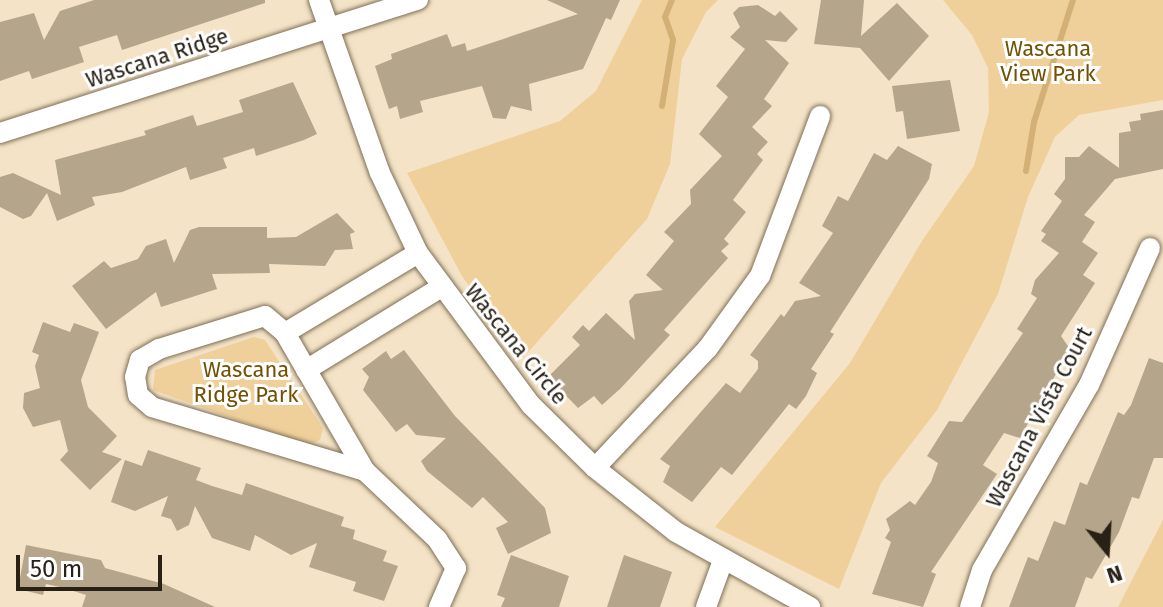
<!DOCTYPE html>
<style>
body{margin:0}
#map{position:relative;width:1163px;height:607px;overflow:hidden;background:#f4e3c7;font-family:"Fira Sans",sans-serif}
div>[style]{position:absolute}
.green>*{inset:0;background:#f0d09a}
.stream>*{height:6px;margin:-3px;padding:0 3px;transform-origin:3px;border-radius:3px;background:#d3b176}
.building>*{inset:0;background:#b5a58a}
.roads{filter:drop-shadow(0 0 2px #7e6f56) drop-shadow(0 0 2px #7e6f56)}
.minor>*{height:20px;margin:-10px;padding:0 10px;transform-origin:10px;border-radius:10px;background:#fff}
span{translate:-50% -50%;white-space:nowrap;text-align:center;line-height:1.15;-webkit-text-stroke:6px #fff;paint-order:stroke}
.park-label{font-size:22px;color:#725104}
.street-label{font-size:22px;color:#272116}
.north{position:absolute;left:1067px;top:511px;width:80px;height:80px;-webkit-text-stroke:6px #fff;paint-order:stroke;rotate:162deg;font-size:22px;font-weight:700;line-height:32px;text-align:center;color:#272116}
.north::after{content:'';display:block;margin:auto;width:28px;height:36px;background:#272116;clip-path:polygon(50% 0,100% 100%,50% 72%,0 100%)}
.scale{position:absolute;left:16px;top:555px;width:146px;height:36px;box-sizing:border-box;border:4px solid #272116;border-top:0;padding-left:10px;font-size:24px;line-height:28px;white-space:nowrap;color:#272116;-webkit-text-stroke:6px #fff;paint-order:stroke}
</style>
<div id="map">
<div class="green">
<i style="clip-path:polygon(642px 0,718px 0,706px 12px,682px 59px,670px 164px,647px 219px,521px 360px,462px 276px,407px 173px,560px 121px,596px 91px)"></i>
<i style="clip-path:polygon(943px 0,1163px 0,1163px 100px,1079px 115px,1055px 137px,1028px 197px,998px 294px,937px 410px,881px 483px,839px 589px,715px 527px,850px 363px,922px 241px,974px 166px,989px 112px,988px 68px,972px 35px)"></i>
<i style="clip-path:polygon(254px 337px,265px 340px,323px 428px,320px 440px,308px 445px,153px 390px,155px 370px)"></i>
<i style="clip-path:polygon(1163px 520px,1163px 607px,1118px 607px)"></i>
</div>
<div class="stream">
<i style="left:662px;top:106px;width:67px;rotate:-80.5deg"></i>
<i style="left:673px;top:40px;width:24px;rotate:-109deg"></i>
<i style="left:665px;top:17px;width:18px;rotate:-68deg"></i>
<i style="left:1026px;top:171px;width:50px;rotate:-80.7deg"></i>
<i style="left:1034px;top:122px;width:128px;rotate:-72.3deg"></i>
</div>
<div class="building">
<i style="clip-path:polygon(94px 0,265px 0,265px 3px,122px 50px,117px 35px,79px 47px,84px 62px,32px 79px,29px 71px,0 81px,0 22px,34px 13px,44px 40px,60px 11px)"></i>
<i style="clip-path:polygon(547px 0,620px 0,611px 20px,606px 18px,583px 69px,529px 84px,532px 111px,511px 106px,506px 119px,493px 118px,482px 86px,420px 101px,423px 112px,400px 119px,397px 106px,389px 109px,375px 66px,392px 59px,391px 54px,447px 34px,452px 47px,465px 43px,467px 51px,578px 14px)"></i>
<i style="clip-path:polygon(821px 0,864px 0,861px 36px,897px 3px,929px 36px,889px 81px,860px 48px,814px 44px)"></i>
<i style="clip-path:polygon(758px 5px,775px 16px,780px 11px,798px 29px,786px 42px,765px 40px,789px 63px,764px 99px,772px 106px,752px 127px,768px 142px,757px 154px,763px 160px,733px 200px,746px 212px,724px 239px,729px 244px,721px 251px,728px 258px,664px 330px,670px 335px,621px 388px,602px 405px,594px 396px,578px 408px,548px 377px,580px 345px,572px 337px,583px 325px,589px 331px,606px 313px,635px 340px,629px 301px,635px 294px,663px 290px,646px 275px,674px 241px,664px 232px,691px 204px,690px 190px,722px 156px,699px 134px,728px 97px,716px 86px,745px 49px,730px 37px,740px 27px,733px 13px,739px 7px)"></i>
<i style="clip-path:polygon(950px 80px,960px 131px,907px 139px,903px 111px,896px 112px,892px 86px)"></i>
<i style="clip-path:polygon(293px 82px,317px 134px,304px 140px,256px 156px,254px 148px,223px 158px,227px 168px,190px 180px,186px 167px,122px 192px,92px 197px,95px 205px,57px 221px,47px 193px,31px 216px,23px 219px,0 207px,0 177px,13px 173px,61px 195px,55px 160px,146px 135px,144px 131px,193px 115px,197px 126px,243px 112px,239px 100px)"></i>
<i style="clip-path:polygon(1163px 110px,1163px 169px,1115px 179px,1084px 215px,1095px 222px,1082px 242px,1098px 253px,1083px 275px,1095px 283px,1061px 336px,1070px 349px,1020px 438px,1004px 433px,983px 465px,997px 474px,931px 572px,936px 574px,923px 607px,872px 594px,891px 542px,885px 538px,890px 530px,886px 519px,910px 501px,915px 505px,931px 482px,938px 463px,927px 456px,949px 421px,962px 422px,1023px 333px,1017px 329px,1037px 298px,1031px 294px,1035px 280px,1059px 253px,1041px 241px,1046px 234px,1041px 231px,1062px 201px,1054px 194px,1065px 179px,1065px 157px,1079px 157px,1089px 146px,1119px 168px,1119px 133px,1131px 131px,1129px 122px,1141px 120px,1140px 114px)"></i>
<i style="clip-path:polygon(898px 146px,932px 164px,929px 179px,830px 332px,834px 334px,811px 369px,817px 373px,806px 396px,796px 409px,789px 404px,732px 475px,721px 467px,692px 502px,663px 482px,670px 466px,660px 459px,726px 383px,740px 393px,758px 369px,758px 361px,750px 355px,781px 314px,784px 317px,795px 301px,821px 296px,799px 283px,833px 233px,822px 226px,838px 196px,848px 201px,874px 153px,887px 160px)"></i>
<i style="clip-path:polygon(337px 213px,355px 232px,350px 234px,353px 249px,335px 250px,325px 266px,269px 264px,270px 273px,212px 274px,217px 289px,161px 307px,156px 292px,106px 329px,72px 286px,104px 261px,111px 268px,138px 259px,146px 246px,166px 239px,174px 263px,190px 230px,199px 227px,267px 227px,267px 238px,296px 237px)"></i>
<i style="clip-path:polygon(43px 322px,70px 332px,74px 323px,99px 332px,81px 380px,88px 407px,117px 436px,102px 452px,122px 459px,90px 490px,60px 460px,68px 451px,60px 420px,33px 427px,23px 408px,24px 393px,40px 388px,35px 366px,39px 355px,32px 352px)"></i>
<i style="clip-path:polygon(404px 350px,455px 416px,545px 508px,551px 533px,508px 554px,496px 528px,508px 522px,483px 497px,472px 508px,427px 471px,421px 461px,446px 438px,416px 435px,407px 424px,396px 432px,363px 390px,369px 377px,362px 369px,386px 351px,391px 359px)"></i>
<i style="clip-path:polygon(1149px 358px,1163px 363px,1163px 458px,1154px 458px,1139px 499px,1132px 497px,1119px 532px,1092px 579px,1086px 577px,1075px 607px,1009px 607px,1028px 557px,1038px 561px,1054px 521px,1065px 525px,1080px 482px,1087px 485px,1118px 412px,1124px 415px,1131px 405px)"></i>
<i style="clip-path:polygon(148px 450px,201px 468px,196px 480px,212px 486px,242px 495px,246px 483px,344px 517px,341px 526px,355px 530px,353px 539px,387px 551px,383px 561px,398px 566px,384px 601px,353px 591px,356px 582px,309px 567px,317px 543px,291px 555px,255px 535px,250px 551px,212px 538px,195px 506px,189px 525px,177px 531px,171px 519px,161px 516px,168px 496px,135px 511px,111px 502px,125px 460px,142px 466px)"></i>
<i style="clip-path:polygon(26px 545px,101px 560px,105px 568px,164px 584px,215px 607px,82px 607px,86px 595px,64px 588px,46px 584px,43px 595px,18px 589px)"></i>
<i style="clip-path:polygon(511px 555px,569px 576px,559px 607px,501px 607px,505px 598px,497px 595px)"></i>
<i style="clip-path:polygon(624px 555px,672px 572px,660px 607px,607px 607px)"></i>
</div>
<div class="roads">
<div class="minor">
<i style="left:319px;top:0;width:183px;rotate:70.6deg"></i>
<i style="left:380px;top:173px;width:89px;rotate:64.6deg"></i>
<i style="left:418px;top:253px;width:189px;rotate:53.4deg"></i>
<i style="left:531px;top:405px;width:90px;rotate:44.5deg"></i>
<i style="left:595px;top:468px;width:103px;rotate:38.3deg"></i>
<i style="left:676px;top:532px;width:154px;rotate:29.2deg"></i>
<i style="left:0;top:133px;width:439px;rotate:-17.7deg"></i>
<i style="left:285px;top:333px;width:155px;rotate:-31deg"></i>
<i style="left:306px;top:370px;width:157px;rotate:-31.5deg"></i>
<i style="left:595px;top:468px;width:165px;rotate:-46.7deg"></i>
<i style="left:708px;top:348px;width:89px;rotate:-54.2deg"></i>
<i style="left:760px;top:276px;width:171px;rotate:-69.4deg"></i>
<i style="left:365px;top:471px;width:222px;rotate:-163.3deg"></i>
<i style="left:152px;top:407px;width:18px;rotate:-139deg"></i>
<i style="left:138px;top:395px;width:18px;rotate:-99deg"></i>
<i style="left:135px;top:377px;width:18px;rotate:-74deg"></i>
<i style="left:140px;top:360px;width:22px;rotate:-30deg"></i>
<i style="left:159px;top:349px;width:111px;rotate:-17.3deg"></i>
<i style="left:265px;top:316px;width:26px;rotate:40deg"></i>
<i style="left:285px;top:333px;width:160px;rotate:59.9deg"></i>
<i style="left:365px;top:471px;width:99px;rotate:43.4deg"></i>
<i style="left:437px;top:539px;width:35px;rotate:57deg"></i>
<i style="left:456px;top:568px;width:43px;rotate:113.6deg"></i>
<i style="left:706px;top:607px;width:47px;rotate:-70deg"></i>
<i style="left:970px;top:607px;width:39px;rotate:-72deg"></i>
<i style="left:982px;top:570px;width:214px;rotate:-60deg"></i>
<i style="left:1089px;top:385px;width:150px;rotate:-66deg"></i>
</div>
</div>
<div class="park-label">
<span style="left:1048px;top:61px">Wascana<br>View Park</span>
<span style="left:246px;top:382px">Wascana<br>Ridge Park</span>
</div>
<div class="street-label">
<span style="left:157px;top:58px;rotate:-18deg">Wascana Ridge</span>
<span style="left:516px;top:344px;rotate:51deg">Wascana Circle</span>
<span style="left:1039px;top:417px;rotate:-62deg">Wascana Vista Court</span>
</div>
<div class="north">N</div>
<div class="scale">50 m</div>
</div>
